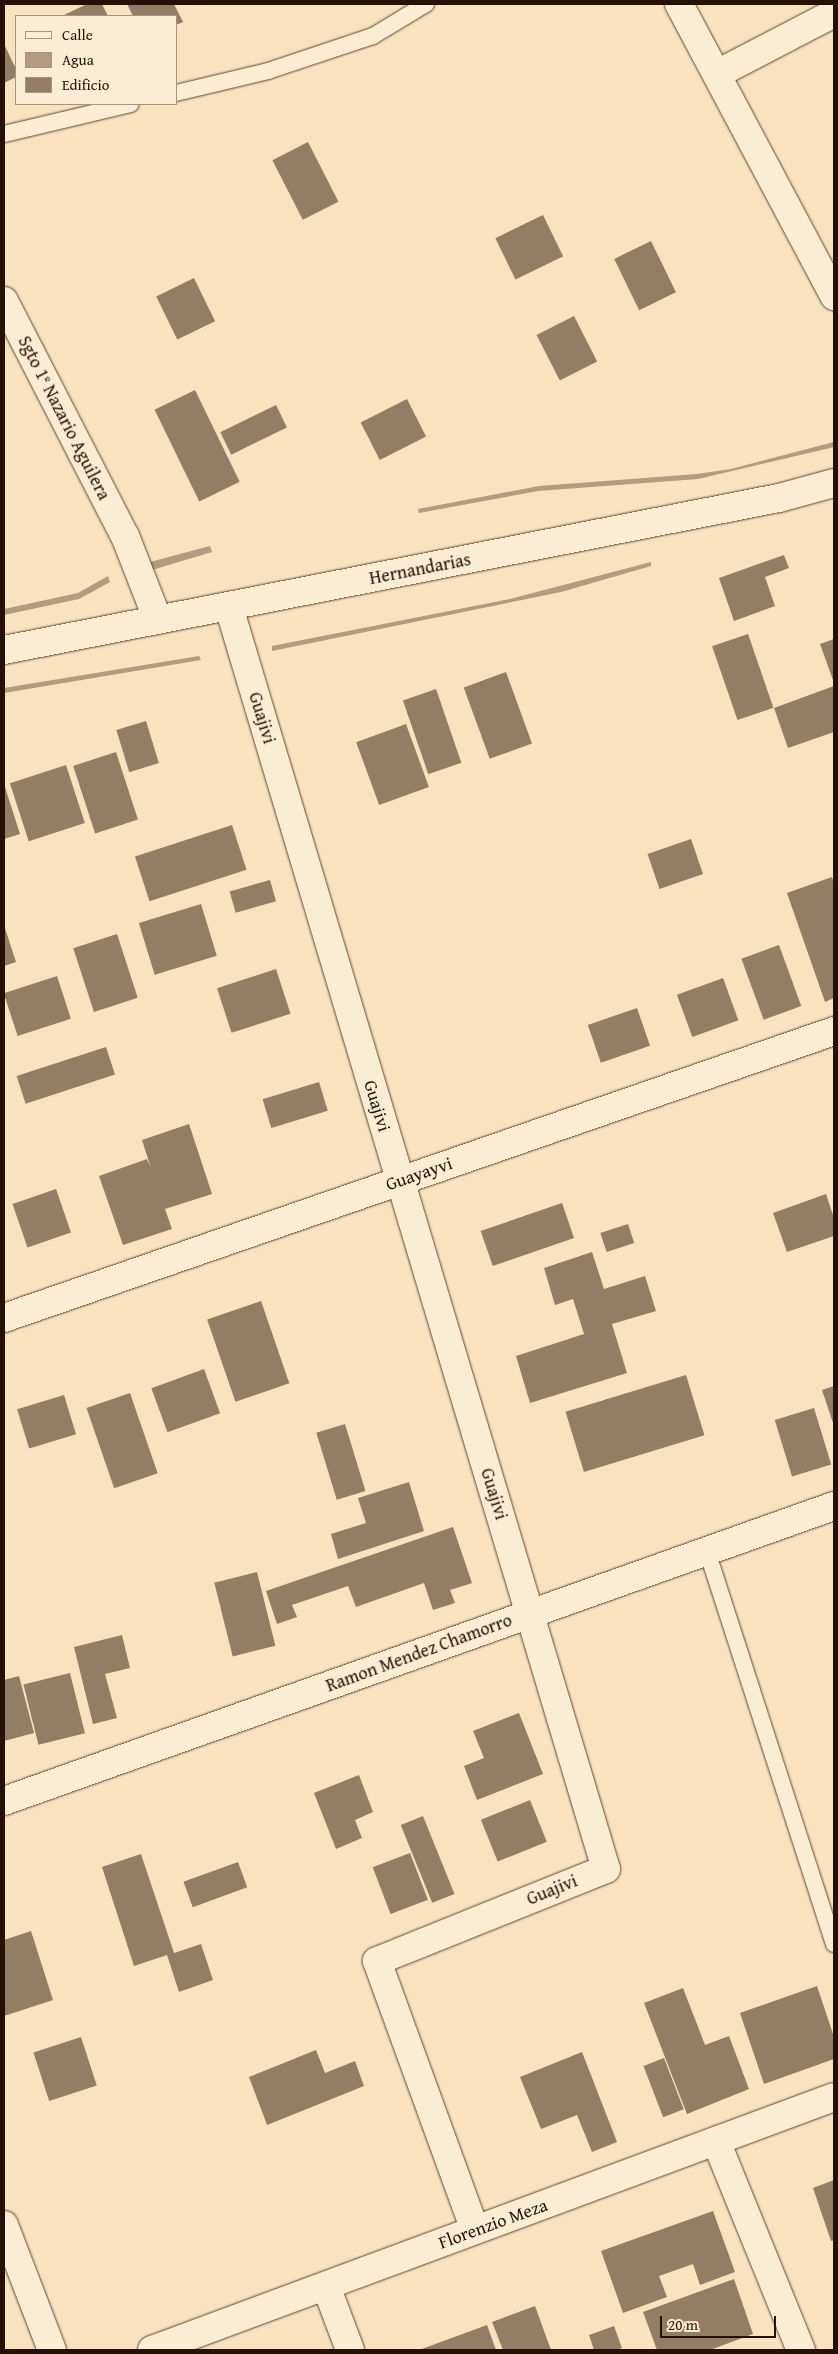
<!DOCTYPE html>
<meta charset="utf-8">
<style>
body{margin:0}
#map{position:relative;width:838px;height:2354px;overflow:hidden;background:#f9e2bd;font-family:"Gentium Book Plus",serif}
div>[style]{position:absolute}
.water>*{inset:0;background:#b29b7e}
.building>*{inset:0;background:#947d65;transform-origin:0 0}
.roads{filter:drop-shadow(0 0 1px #5c4433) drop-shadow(0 0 1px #5c4433)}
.lane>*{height:16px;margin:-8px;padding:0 8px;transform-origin:8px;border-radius:8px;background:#fbecd4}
.street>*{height:28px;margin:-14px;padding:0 14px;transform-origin:14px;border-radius:14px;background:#fbecd4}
.secondary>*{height:28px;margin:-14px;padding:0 14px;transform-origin:14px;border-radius:14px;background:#fbecd4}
span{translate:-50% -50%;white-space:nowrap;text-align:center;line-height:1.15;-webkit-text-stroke:4.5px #fbecd4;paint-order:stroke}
.street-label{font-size:18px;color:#271005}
.frame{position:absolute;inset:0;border:5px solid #271005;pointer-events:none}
.legend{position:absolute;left:15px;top:15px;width:162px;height:90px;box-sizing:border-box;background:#fbecd4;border:1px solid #a69481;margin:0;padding:6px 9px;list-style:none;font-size:15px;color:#271005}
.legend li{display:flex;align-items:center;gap:10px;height:25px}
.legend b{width:25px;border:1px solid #a69481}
.scale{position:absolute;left:660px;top:2316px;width:116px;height:22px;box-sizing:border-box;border:2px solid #271005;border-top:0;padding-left:6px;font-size:15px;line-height:18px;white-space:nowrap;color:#271005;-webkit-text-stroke:4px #fbecd4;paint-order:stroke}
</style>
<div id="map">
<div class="water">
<i style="clip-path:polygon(834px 442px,834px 447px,698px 479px,538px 491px,419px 513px,418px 509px,539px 486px,697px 474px,731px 469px)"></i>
<i style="clip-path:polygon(210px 546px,212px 552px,152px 570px,150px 562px)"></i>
<i style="clip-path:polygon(651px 562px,651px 566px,561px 592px,272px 651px,272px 646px,510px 599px)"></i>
<i style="clip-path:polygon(108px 576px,110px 582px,79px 599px,4px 615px,4px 609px,78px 593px)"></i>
<i style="clip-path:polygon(199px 656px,201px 660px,4px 693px,4px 688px)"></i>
</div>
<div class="building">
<i style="clip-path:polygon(87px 4px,102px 4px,108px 16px,62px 16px)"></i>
<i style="clip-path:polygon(127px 4px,174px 4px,183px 22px,176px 25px,176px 16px,133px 16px)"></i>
<i style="clip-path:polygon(4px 44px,16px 69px,16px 77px,4px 83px)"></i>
<i style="left:308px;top:142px;width:67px;height:40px;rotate:63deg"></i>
<i style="left:543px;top:215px;width:46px;height:53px;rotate:64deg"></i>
<i style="left:651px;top:241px;width:57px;height:41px;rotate:64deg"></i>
<i style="left:194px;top:278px;width:48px;height:42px;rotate:64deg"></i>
<i style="left:574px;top:316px;width:51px;height:42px;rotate:63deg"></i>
<i style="left:195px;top:390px;width:102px;height:45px;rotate:64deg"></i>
<i style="left:407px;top:399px;width:42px;height:52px;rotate:63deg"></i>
<i style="left:276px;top:405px;width:25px;height:62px;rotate:64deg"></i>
<i style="clip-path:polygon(784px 555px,789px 568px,765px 577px,775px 606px,734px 621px,719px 578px)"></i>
<i style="left:748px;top:634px;width:78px;height:38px;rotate:71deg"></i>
<i style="clip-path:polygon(834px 639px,834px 683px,820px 644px)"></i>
<i style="left:506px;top:672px;width:76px;height:45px;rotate:70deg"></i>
<i style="clip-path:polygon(834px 686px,834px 732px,788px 748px,774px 708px)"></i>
<i style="left:436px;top:689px;width:78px;height:35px;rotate:71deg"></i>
<i style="left:146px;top:721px;width:44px;height:31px;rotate:73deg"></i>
<i style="left:406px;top:724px;width:67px;height:53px;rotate:70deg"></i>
<i style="left:116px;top:752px;width:71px;height:45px;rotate:72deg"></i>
<i style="left:66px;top:765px;width:61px;height:59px;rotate:72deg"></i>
<i style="clip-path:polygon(4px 784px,20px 834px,4px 839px)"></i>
<i style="left:232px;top:825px;width:47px;height:102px;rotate:72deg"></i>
<i style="left:691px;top:839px;width:37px;height:46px;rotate:71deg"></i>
<i style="clip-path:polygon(832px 877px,834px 884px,834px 998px,825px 1002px,787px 893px)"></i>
<i style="left:270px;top:880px;width:22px;height:42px;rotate:74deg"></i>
<i style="left:201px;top:904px;width:54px;height:65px;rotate:73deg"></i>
<i style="clip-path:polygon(4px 925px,16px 962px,4px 966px)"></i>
<i style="left:117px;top:934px;width:67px;height:46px;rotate:72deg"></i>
<i style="left:779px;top:945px;width:65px;height:40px;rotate:70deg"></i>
<i style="left:276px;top:969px;width:47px;height:62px;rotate:72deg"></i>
<i style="left:57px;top:976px;width:45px;height:56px;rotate:72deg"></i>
<i style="left:723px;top:978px;width:45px;height:49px;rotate:70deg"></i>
<i style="left:637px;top:1008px;width:40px;height:52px;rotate:71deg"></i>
<i style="left:106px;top:1047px;width:29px;height:94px;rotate:72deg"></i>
<i style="left:319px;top:1082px;width:30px;height:59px;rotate:73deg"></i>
<i style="clip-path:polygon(189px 1124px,212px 1194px,165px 1209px,172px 1229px,123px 1245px,99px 1176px,147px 1159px,151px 1168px,142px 1140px)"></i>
<i style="left:56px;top:1189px;width:46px;height:46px;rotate:71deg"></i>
<i style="clip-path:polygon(826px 1194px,834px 1218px,834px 1236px,787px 1252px,773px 1213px)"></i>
<i style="left:562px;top:1203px;width:37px;height:86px;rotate:71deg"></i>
<i style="left:628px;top:1224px;width:20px;height:29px;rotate:72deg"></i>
<i style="clip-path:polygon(592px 1252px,604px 1289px,645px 1276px,656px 1311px,612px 1324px,627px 1373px,530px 1403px,516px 1356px,584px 1334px,573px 1299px,555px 1305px,544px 1268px)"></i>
<i style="left:261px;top:1301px;width:87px;height:57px;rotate:71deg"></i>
<i style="left:204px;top:1369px;width:47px;height:56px;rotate:70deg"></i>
<i style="left:686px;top:1375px;width:63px;height:126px;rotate:73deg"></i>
<i style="clip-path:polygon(834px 1386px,834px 1426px,822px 1390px)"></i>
<i style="left:130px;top:1393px;width:85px;height:46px;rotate:71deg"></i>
<i style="left:64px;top:1395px;width:41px;height:49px;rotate:73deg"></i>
<i style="left:814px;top:1408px;width:59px;height:41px;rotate:73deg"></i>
<i style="left:345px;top:1424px;width:70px;height:30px;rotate:73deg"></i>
<i style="clip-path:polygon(409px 1482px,424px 1531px,338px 1559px,331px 1534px,366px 1523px,358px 1498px)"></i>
<i style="clip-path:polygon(453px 1527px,472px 1583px,450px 1590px,455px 1603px,433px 1610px,424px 1583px,356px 1607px,348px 1586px,292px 1605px,297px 1617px,277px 1624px,266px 1591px)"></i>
<i style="left:257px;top:1572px;width:76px;height:44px;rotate:76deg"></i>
<i style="clip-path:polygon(122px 1635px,130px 1668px,105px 1674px,117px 1718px,93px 1724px,74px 1647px)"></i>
<i style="left:70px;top:1673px;width:62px;height:48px;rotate:76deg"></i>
<i style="clip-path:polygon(19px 1676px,34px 1733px,4px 1741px,4px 1680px)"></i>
<i style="clip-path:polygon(519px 1713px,543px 1774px,477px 1800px,464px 1766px,484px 1758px,473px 1731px)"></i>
<i style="clip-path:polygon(359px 1775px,373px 1812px,355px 1820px,362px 1838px,336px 1849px,314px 1793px)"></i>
<i style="left:530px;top:1800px;width:45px;height:53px;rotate:68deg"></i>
<i style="left:423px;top:1816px;width:84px;height:24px;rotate:68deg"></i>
<i style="left:410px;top:1853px;width:50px;height:40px;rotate:69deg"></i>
<i style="clip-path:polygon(141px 1854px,174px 1953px,201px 1944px,213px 1980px,179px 1992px,167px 1955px,134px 1966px,102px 1867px)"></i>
<i style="left:238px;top:1862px;width:27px;height:58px;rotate:70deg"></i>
<i style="clip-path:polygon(31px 1931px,53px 2000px,4px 2016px,4px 1940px)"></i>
<i style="clip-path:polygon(817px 1986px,834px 2037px,834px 2059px,764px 2084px,740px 2013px)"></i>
<i style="clip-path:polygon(683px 1988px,705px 2045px,729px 2036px,749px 2089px,687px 2114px,644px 2003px)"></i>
<i style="left:81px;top:2037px;width:51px;height:50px;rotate:72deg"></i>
<i style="clip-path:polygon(316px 2050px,325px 2073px,355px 2061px,364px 2086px,267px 2125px,249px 2077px)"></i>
<i style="clip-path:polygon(582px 2052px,617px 2142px,592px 2152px,577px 2115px,541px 2129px,520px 2077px)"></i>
<i style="left:664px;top:2058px;width:55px;height:22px;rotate:69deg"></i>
<i style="clip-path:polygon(834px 2180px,834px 2240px,831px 2241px,813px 2188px)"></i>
<i style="clip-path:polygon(713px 2211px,735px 2272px,700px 2285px,693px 2264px,659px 2276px,667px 2297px,623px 2313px,601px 2251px)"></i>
<i style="clip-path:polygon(734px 2279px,753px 2334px,710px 2350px,657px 2350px,643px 2312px)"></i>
<i style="clip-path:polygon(535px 2306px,551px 2350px,503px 2350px,492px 2322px)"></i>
<i style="clip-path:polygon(487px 2325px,496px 2350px,419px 2350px)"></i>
<i style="clip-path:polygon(614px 2326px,622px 2348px,616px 2350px,594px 2350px,589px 2335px)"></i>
</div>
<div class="roads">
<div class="lane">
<i style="left:176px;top:93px;width:95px;rotate:-13.4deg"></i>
<i style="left:268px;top:71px;width:111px;rotate:-18.4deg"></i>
<i style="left:373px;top:36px;width:62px;rotate:-31.1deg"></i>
<i style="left:4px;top:134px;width:130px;rotate:-13.3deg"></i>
<i style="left:707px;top:1551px;width:413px;rotate:72.1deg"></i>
</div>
<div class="street">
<i style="left:679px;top:4px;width:331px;rotate:62deg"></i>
<i style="left:717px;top:74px;width:132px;rotate:-27.5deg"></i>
<i style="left:4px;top:301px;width:264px;rotate:62.8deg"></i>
<i style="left:125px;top:536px;width:90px;rotate:68.6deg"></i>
<i style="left:229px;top:607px;width:1317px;rotate:73.37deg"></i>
<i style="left:606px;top:1869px;width:247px;rotate:158.1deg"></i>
<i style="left:377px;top:1961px;width:286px;rotate:70deg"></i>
<i style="left:4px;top:1318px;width:878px;rotate:-19.07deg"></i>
<i style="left:4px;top:1801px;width:881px;rotate:-19.57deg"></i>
<i style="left:716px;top:2141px;width:226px;rotate:67.9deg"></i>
<i style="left:4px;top:2225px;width:134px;rotate:69deg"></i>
<i style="left:326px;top:2286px;width:68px;rotate:69.4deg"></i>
<i style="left:152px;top:2350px;width:727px;rotate:-20.35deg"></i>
</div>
<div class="secondary">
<i style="left:4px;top:650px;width:790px;rotate:-11.1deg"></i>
<i style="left:779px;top:498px;width:57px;rotate:-15.3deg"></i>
</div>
</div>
<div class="street-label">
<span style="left:64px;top:418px;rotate:63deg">Sgto 1º Nazario Aguilera</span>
<span style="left:420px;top:569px;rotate:-11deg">Hernandarias</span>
<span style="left:262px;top:718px;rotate:73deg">Guajivi</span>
<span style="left:377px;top:1106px;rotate:73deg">Guajivi</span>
<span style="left:419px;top:1174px;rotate:-19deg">Guayayvi</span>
<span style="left:494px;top:1494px;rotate:73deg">Guajivi</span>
<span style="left:419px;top:1653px;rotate:-20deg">Ramon Mendez Chamorro</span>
<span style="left:552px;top:1890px;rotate:-22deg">Guajivi</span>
<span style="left:493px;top:2224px;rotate:-20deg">Florenzio Meza</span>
</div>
<div class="frame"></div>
<ul class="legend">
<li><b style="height:6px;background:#fbecd4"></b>Calle</li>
<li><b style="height:14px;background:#b29b7e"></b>Agua</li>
<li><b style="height:14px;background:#947d65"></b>Edificio</li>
</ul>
<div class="scale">20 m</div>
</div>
